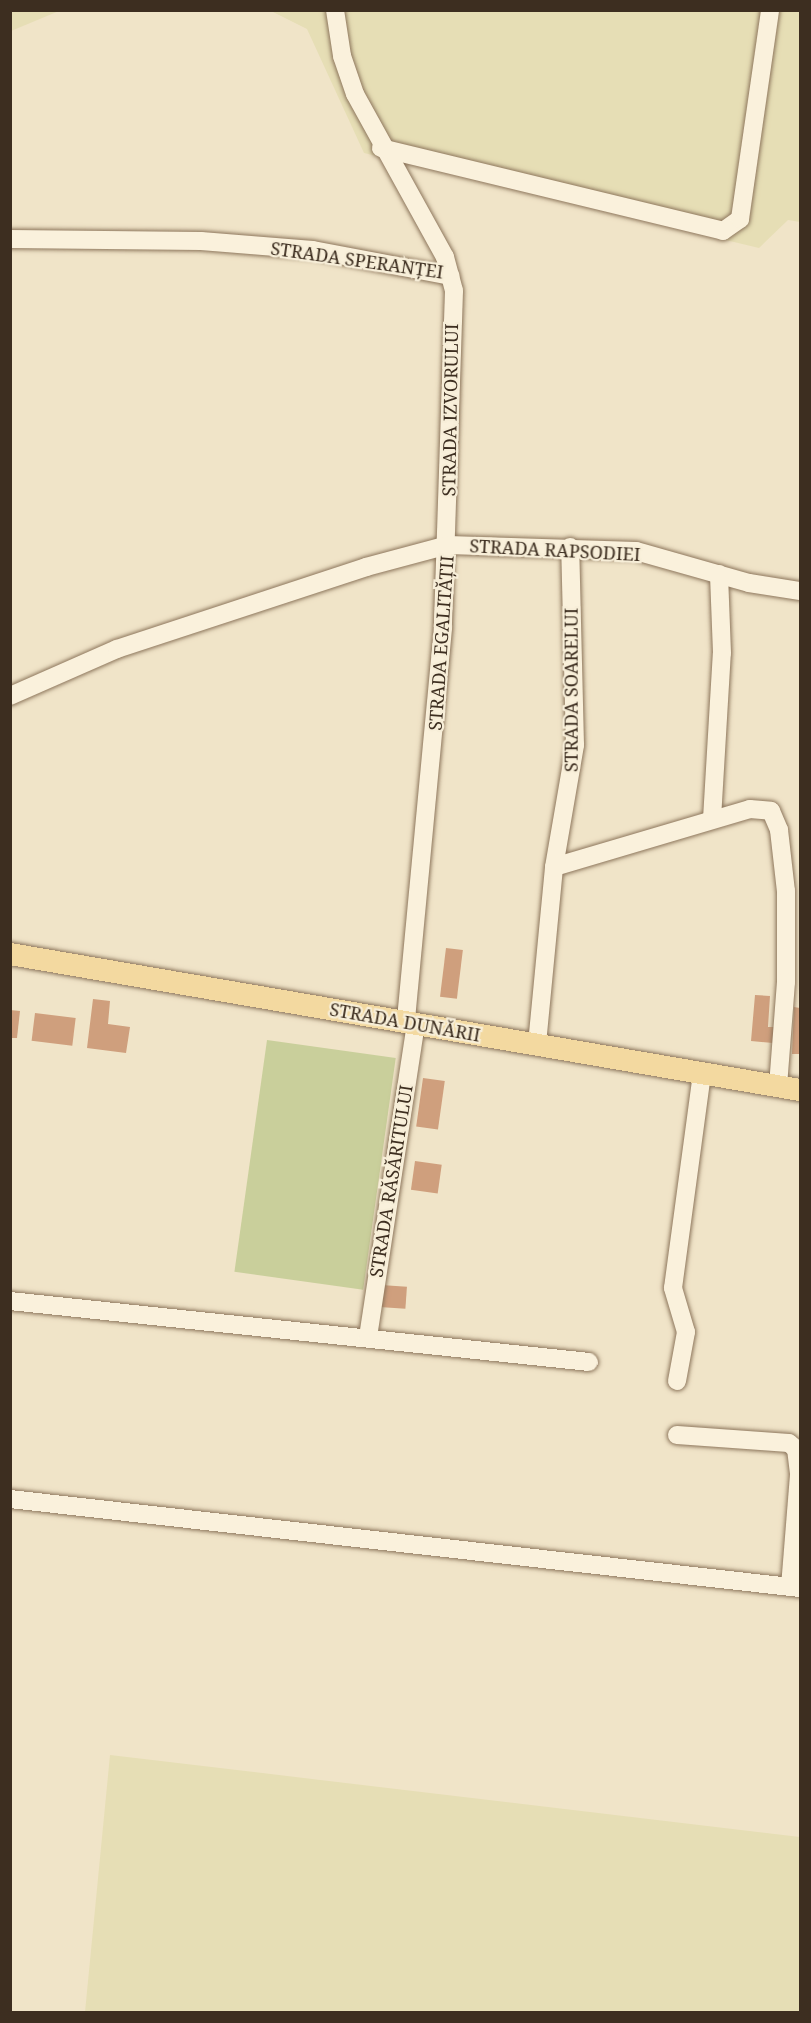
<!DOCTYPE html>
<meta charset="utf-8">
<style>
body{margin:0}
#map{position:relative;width:811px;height:2023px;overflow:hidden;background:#f0e4c8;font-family:"Noto Serif",serif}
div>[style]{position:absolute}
.farmland>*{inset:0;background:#e6deb5}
.green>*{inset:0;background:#c9cf9b;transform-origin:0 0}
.building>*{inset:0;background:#cf9f7d;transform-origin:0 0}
.roads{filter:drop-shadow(0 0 2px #8d765c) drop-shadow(0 0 2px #8d765c)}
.minor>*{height:18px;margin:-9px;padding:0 9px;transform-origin:9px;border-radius:9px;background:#faf1dc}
.major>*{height:22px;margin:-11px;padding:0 11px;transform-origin:11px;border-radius:11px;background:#f3d9a0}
span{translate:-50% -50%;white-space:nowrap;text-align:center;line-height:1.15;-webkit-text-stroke:4.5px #f7eed8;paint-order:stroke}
.street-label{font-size:18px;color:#3d2e20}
.frame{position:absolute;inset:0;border:12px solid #3d2e20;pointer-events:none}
</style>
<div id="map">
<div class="farmland">
<i style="clip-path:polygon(11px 10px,59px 10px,59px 11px,11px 31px)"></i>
<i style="clip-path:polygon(271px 11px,800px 11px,800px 222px,788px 220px,759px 248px,364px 153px,307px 29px)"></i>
<i style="clip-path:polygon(110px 1755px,800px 1837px,800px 2012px,85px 2012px)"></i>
</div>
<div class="green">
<i style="left:267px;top:1040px;width:130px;height:234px;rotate:8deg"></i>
</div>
<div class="building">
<i style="left:446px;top:948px;width:17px;height:49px;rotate:7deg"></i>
<i style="clip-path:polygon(755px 995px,770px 996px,768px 1027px,774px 1027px,773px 1043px,751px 1041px)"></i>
<i style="clip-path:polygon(93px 999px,110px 1001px,108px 1024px,130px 1027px,126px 1053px,87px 1048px)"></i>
<i style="clip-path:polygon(794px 1007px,800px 1008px,800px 1054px,792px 1054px)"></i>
<i style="clip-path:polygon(10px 1010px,20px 1011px,17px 1038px,10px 1038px)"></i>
<i style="left:35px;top:1013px;width:41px;height:28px;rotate:7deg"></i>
<i style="left:423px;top:1078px;width:22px;height:49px;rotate:8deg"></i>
<i style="left:415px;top:1161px;width:27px;height:29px;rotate:8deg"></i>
<i style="left:381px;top:1285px;width:26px;height:22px;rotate:4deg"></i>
</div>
<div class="roads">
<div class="minor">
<i style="left:335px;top:10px;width:47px;rotate:81.3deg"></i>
<i style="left:342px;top:56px;width:40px;rotate:71.1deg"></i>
<i style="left:355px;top:94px;width:186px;rotate:61.1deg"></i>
<i style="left:445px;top:257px;width:35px;rotate:75deg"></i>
<i style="left:454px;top:291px;width:337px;rotate:91.9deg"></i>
<i style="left:443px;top:628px;width:396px;rotate:95.4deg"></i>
<i style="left:381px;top:148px;width:352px;rotate:13.6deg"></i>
<i style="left:723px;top:231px;width:21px;rotate:-35deg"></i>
<i style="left:740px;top:219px;width:211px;rotate:-81.8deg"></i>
<i style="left:10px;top:239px;width:191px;rotate:0.6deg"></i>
<i style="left:201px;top:241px;width:112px;rotate:4.6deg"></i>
<i style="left:313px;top:250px;width:140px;rotate:10.7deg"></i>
<i style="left:10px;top:696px;width:117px;rotate:-23.7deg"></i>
<i style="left:117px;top:649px;width:262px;rotate:-18.2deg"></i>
<i style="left:366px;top:567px;width:85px;rotate:-15deg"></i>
<i style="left:448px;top:545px;width:188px;rotate:1.8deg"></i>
<i style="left:636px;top:551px;width:117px;rotate:15.8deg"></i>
<i style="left:749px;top:583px;width:52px;rotate:8.9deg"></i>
<i style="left:712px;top:819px;width:166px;rotate:-86.6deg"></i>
<i style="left:722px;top:653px;width:79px;rotate:-92.2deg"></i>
<i style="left:554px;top:867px;width:124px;rotate:-80.2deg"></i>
<i style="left:575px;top:745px;width:198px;rotate:-91.4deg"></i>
<i style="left:537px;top:1044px;width:178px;rotate:-84.5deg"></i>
<i style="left:554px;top:867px;width:204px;rotate:-16.5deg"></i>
<i style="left:750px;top:809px;width:21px;rotate:5deg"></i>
<i style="left:771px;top:811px;width:21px;rotate:67deg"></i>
<i style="left:779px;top:830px;width:61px;rotate:83.5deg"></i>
<i style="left:786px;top:891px;width:91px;rotate:90deg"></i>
<i style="left:786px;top:982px;width:104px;rotate:94.4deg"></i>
<i style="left:10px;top:1301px;width:582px;rotate:6.01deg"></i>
<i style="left:368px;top:1337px;width:317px;rotate:-81.3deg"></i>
<i style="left:677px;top:1381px;width:50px;rotate:-79.6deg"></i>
<i style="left:686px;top:1332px;width:46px;rotate:-106.5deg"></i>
<i style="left:673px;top:1288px;width:217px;rotate:-82.3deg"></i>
<i style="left:677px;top:1435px;width:112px;rotate:4.1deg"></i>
<i style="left:789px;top:1443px;width:9px;rotate:41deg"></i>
<i style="left:796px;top:1449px;width:26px;rotate:83deg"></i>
<i style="left:799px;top:1475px;width:112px;rotate:94.6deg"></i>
<i style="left:10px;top:1499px;width:795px;rotate:6.43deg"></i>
</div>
<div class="major">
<i style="left:10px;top:954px;width:802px;rotate:9.77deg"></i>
</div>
</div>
<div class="street-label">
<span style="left:357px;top:260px;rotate:8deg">STRADA SPERANȚEI</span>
<span style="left:450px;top:410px;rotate:-89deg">STRADA IZVORULUI</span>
<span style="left:555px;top:550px;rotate:3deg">STRADA RAPSODIEI</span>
<span style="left:441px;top:643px;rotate:-86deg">STRADA EGALITĂȚII</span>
<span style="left:571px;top:690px;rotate:-90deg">STRADA SOARELUI</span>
<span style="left:405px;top:1022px;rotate:10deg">STRADA DUNĂRII</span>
<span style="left:391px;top:1181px;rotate:-81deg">STRADA RĂSĂRITULUI</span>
</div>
<div class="frame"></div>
</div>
